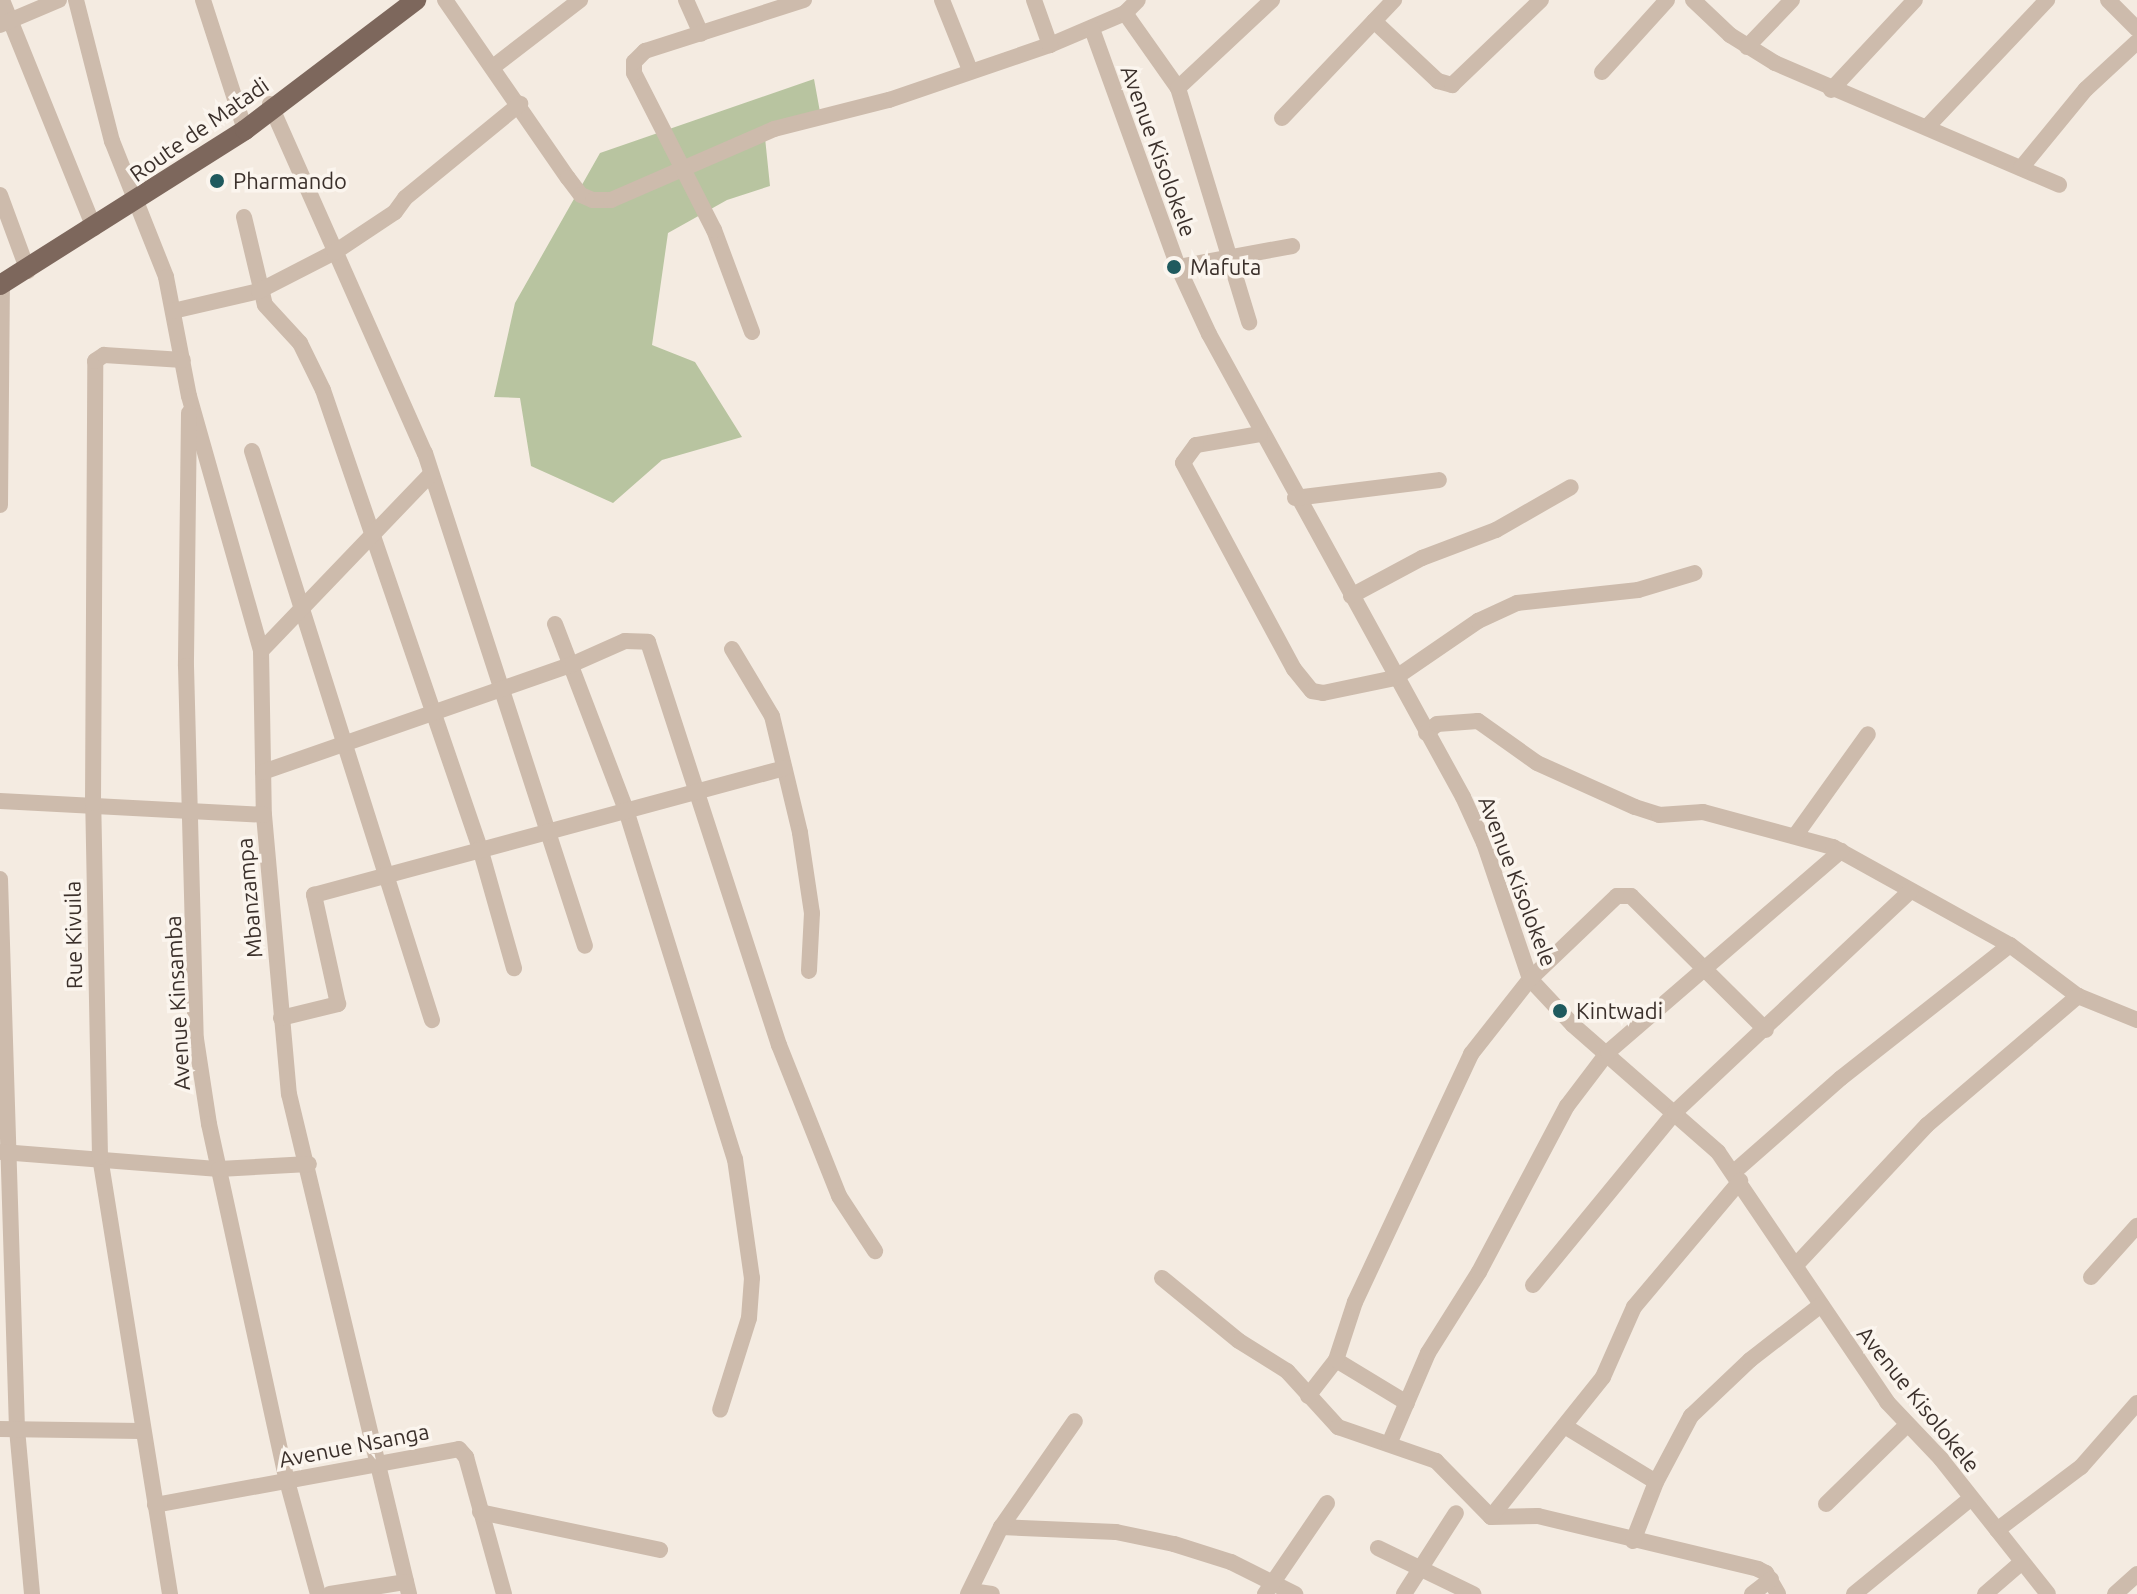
<!DOCTYPE html>
<style>
body{margin:0}
#map{position:relative;width:2137px;height:1594px;overflow:hidden;background:#f4ebe1;font-family:Ubuntu,sans-serif}
div>[style]{position:absolute}
.green>*{inset:0;background:#b8c4a0}
.street>*{height:16px;margin:-8px;padding:0 8px;transform-origin:8px;border-radius:8px;background:#cdbbac}
.primary>*{height:20px;margin:-10px;padding:0 10px;transform-origin:10px;border-radius:10px;background:#7d675c}
.dots>*{width:22px;height:22px;translate:-50% -50%;box-sizing:border-box;border:4px solid #fbf5ee;border-radius:50%}
span{translate:-50% -50%;white-space:nowrap;text-align:center;line-height:1.15;-webkit-text-stroke:7px #fbf5ee;paint-order:stroke}
.street-label{font-size:22px;color:#3b302b}
.poi-label{font-size:22px;color:#3b302b}
.left{translate:0 -50%;text-align:left}
</style>
<div id="map">
<div class="green">
<i style="clip-path:polygon(814px 79px,820px 112px,764px 128px,770px 186px,727px 200px,668px 233px,652px 345px,695px 362px,742px 437px,662px 460px,613px 503px,531px 466px,520px 398px,494px 397px,515px 303px,600px 153px)"></i>
</div>
<div class="street">
<i style="left:2px;top:0;width:246px;rotate:68deg"></i>
<i style="left:76px;top:0;width:146px;rotate:75.7deg"></i>
<i style="left:112px;top:141px;width:146px;rotate:68.3deg"></i>
<i style="left:166px;top:277px;width:121px;rotate:79.1deg"></i>
<i style="left:189px;top:396px;width:265px;rotate:74.2deg"></i>
<i style="left:261px;top:651px;width:164px;rotate:89deg"></i>
<i style="left:264px;top:815px;width:280px;rotate:84.9deg"></i>
<i style="left:289px;top:1094px;width:514px;rotate:76.5deg"></i>
<i style="left:203px;top:0;width:137px;rotate:72.1deg"></i>
<i style="left:445px;top:0;width:216px;rotate:55.4deg"></i>
<i style="left:568px;top:178px;width:21px;rotate:53deg"></i>
<i style="left:581px;top:195px;width:13px;rotate:23deg"></i>
<i style="left:593px;top:200px;width:18px"></i>
<i style="left:611px;top:200px;width:178px;rotate:-23.5deg"></i>
<i style="left:774px;top:129px;width:119px;rotate:-14.2deg"></i>
<i style="left:889px;top:100px;width:170px;rotate:-18.9deg"></i>
<i style="left:1050px;top:45px;width:82px;rotate:-23.1deg"></i>
<i style="left:1125px;top:13px;width:18px;rotate:-45deg"></i>
<i style="left:686px;top:0;width:37px;rotate:66deg"></i>
<i style="left:942px;top:0;width:75px;rotate:68.2deg"></i>
<i style="left:1034px;top:0;width:48px;rotate:70.4deg"></i>
<i style="left:1693px;top:0;width:51px;rotate:43.4deg"></i>
<i style="left:1730px;top:35px;width:53px;rotate:31.9deg"></i>
<i style="left:1775px;top:63px;width:309px;rotate:23.2deg"></i>
<i style="left:2108px;top:0;width:41px;rotate:45deg"></i>
<i style="left:1125px;top:13px;width:92px;rotate:54.8deg"></i>
<i style="left:1178px;top:88px;width:245px;rotate:73.1deg"></i>
<i style="left:1374px;top:21px;width:88px;rotate:43.2deg"></i>
<i style="left:1438px;top:81px;width:15px;rotate:16deg"></i>
<i style="left:1452px;top:85px;width:123px;rotate:-43.7deg"></i>
<i style="left:0;top:25px;width:64px;rotate:-23deg"></i>
<i style="left:1092px;top:29px;width:253px;rotate:70.1deg"></i>
<i style="left:1178px;top:267px;width:74px;rotate:65.2deg"></i>
<i style="left:1209px;top:334px;width:528px;rotate:61.25deg"></i>
<i style="left:1463px;top:797px;width:51px;rotate:65.5deg"></i>
<i style="left:1484px;top:843px;width:144px;rotate:71.3deg"></i>
<i style="left:1530px;top:979px;width:63px;rotate:46.9deg"></i>
<i style="left:1573px;top:1025px;width:193px;rotate:41.2deg"></i>
<i style="left:1718px;top:1152px;width:302px;rotate:55.9deg"></i>
<i style="left:1887px;top:1402px;width:79px;rotate:46.5deg"></i>
<i style="left:1941px;top:1459px;width:172px;rotate:51.6deg"></i>
<i style="left:1747px;top:47px;width:65px;rotate:-46.2deg"></i>
<i style="left:493px;top:67px;width:110px;rotate:-37.6deg"></i>
<i style="left:1602px;top:72px;width:97px;rotate:-47.9deg"></i>
<i style="left:1178px;top:88px;width:129px;rotate:-43.1deg"></i>
<i style="left:1831px;top:90px;width:123px;rotate:-47deg"></i>
<i style="left:270px;top:104px;width:382px;rotate:66.1deg"></i>
<i style="left:425px;top:453px;width:518px;rotate:72.02deg"></i>
<i style="left:1282px;top:118px;width:163px;rotate:-46.5deg"></i>
<i style="left:1927px;top:127px;width:175px;rotate:-46.6deg"></i>
<i style="left:2021px;top:168px;width:102px;rotate:-50.6deg"></i>
<i style="left:2086px;top:89px;width:69px;rotate:-42.7deg"></i>
<i style="left:0;top:195px;width:81px;rotate:69.8deg"></i>
<i style="left:244px;top:217px;width:90px;rotate:76.6deg"></i>
<i style="left:265px;top:305px;width:52px;rotate:47.4deg"></i>
<i style="left:300px;top:343px;width:52px;rotate:63.9deg"></i>
<i style="left:323px;top:390px;width:484px;rotate:71.1deg"></i>
<i style="left:480px;top:848px;width:125px;rotate:74.2deg"></i>
<i style="left:1178px;top:267px;width:116px;rotate:-10.4deg"></i>
<i style="left:173px;top:311px;width:88px;rotate:-13.1deg"></i>
<i style="left:259px;top:291px;width:85px;rotate:-27.2deg"></i>
<i style="left:335px;top:252px;width:72px;rotate:-33.7deg"></i>
<i style="left:395px;top:212px;width:17px;rotate:-54deg"></i>
<i style="left:405px;top:198px;width:149px;rotate:-39.3deg"></i>
<i style="left:752px;top:332px;width:109px;rotate:-110.4deg"></i>
<i style="left:714px;top:230px;width:176px;rotate:-117deg"></i>
<i style="left:634px;top:73px;width:11px;rotate:-90deg"></i>
<i style="left:634px;top:62px;width:16px;rotate:-45deg"></i>
<i style="left:645px;top:51px;width:167px;rotate:-17.8deg"></i>
<i style="left:189px;top:413px;width:253px;rotate:90.7deg"></i>
<i style="left:186px;top:666px;width:373px;rotate:88.5deg"></i>
<i style="left:196px;top:1039px;width:86px;rotate:81.3deg"></i>
<i style="left:209px;top:1124px;width:365px;rotate:77.7deg"></i>
<i style="left:287px;top:1481px;width:117px;rotate:74.7deg"></i>
<i style="left:1260px;top:434px;width:65px;rotate:170.2deg"></i>
<i style="left:1196px;top:445px;width:22px;rotate:126deg"></i>
<i style="left:1183px;top:463px;width:234px;rotate:61.7deg"></i>
<i style="left:1294px;top:669px;width:28px;rotate:51deg"></i>
<i style="left:1312px;top:691px;width:11px;rotate:10deg"></i>
<i style="left:1323px;top:693px;width:74px;rotate:-11.8deg"></i>
<i style="left:1395px;top:678px;width:101px;rotate:-34.5deg"></i>
<i style="left:1478px;top:621px;width:43px;rotate:-24.8deg"></i>
<i style="left:1517px;top:603px;width:122px;rotate:-6.1deg"></i>
<i style="left:1638px;top:590px;width:59px;rotate:-16.6deg"></i>
<i style="left:252px;top:451px;width:597px;rotate:72.45deg"></i>
<i style="left:1295px;top:498px;width:145px;rotate:-7.1deg"></i>
<i style="left:0;top:505px;width:221px;rotate:-89.5deg"></i>
<i style="left:1351px;top:596px;width:81px;rotate:-28.2deg"></i>
<i style="left:1422px;top:558px;width:79px;rotate:-20.7deg"></i>
<i style="left:1496px;top:530px;width:86px;rotate:-29.8deg"></i>
<i style="left:555px;top:624px;width:199px;rotate:69.1deg"></i>
<i style="left:626px;top:810px;width:366px;rotate:72.7deg"></i>
<i style="left:735px;top:1159px;width:120px;rotate:81.9deg"></i>
<i style="left:752px;top:1278px;width:40px;rotate:94.3deg"></i>
<i style="left:749px;top:1318px;width:96px;rotate:107.5deg"></i>
<i style="left:732px;top:649px;width:78px;rotate:59.2deg"></i>
<i style="left:772px;top:716px;width:120px;rotate:76.5deg"></i>
<i style="left:800px;top:833px;width:81px;rotate:81.5deg"></i>
<i style="left:812px;top:913px;width:58px;rotate:93deg"></i>
<i style="left:261px;top:651px;width:245px;rotate:-46.2deg"></i>
<i style="left:1426px;top:733px;width:14px;rotate:-39deg"></i>
<i style="left:1437px;top:724px;width:41px;rotate:-4.2deg"></i>
<i style="left:1478px;top:721px;width:72px;rotate:35.4deg"></i>
<i style="left:1537px;top:763px;width:107px;rotate:24.2deg"></i>
<i style="left:1635px;top:807px;width:25px;rotate:18deg"></i>
<i style="left:1659px;top:815px;width:44px;rotate:-3.9deg"></i>
<i style="left:1703px;top:812px;width:135px;rotate:15.1deg"></i>
<i style="left:1833px;top:847px;width:202px;rotate:29deg"></i>
<i style="left:2010px;top:945px;width:85px;rotate:36.9deg"></i>
<i style="left:2078px;top:996px;width:64px;rotate:22.1deg"></i>
<i style="left:263px;top:772px;width:328px;rotate:-19.2deg"></i>
<i style="left:573px;top:664px;width:57px;rotate:-23.9deg"></i>
<i style="left:625px;top:641px;width:23px;rotate:2deg"></i>
<i style="left:648px;top:642px;width:424px;rotate:72deg"></i>
<i style="left:779px;top:1045px;width:162px;rotate:68.3deg"></i>
<i style="left:839px;top:1196px;width:66px;rotate:56.8deg"></i>
<i style="left:0;top:801px;width:264px;rotate:3deg"></i>
<i style="left:1795px;top:836px;width:125px;rotate:-54.4deg"></i>
<i style="left:0;top:879px;width:550px;rotate:88.23deg"></i>
<i style="left:17px;top:1429px;width:166px;rotate:84.8deg"></i>
<i style="left:281px;top:1018px;width:59px;rotate:-13.8deg"></i>
<i style="left:338px;top:1004px;width:112px;rotate:-102.4deg"></i>
<i style="left:314px;top:895px;width:487px;rotate:-15.1deg"></i>
<i style="left:2px;top:1152px;width:218px;rotate:4.5deg"></i>
<i style="left:219px;top:1169px;width:90px;rotate:-3.2deg"></i>
<i style="left:1734px;top:1172px;width:142px;rotate:-41.3deg"></i>
<i style="left:1841px;top:1078px;width:215px;rotate:-38.2deg"></i>
<i style="left:1796px;top:1265px;width:192px;rotate:-46.9deg"></i>
<i style="left:1927px;top:1125px;width:199px;rotate:-40.5deg"></i>
<i style="left:2091px;top:1277px;width:69px;rotate:-48deg"></i>
<i style="left:1162px;top:1278px;width:99px;rotate:39.3deg"></i>
<i style="left:1239px;top:1341px;width:57px;rotate:32deg"></i>
<i style="left:1287px;top:1371px;width:76px;rotate:47.7deg"></i>
<i style="left:1338px;top:1427px;width:104px;rotate:19.1deg"></i>
<i style="left:1436px;top:1461px;width:78px;rotate:45.5deg"></i>
<i style="left:1491px;top:1517px;width:47px;rotate:-1.2deg"></i>
<i style="left:1538px;top:1516px;width:226px;rotate:13.5deg"></i>
<i style="left:1758px;top:1569px;width:9px;rotate:27deg"></i>
<i style="left:1766px;top:1573px;width:24px;rotate:60deg"></i>
<i style="left:1533px;top:1285px;width:224px;rotate:-50.6deg"></i>
<i style="left:1675px;top:1112px;width:323px;rotate:-43.2deg"></i>
<i style="left:1336px;top:1360px;width:83px;rotate:31.2deg"></i>
<i style="left:1308px;top:1396px;width:46px;rotate:-52.1deg"></i>
<i style="left:1336px;top:1360px;width:61px;rotate:-71.9deg"></i>
<i style="left:1355px;top:1302px;width:274px;rotate:-64.9deg"></i>
<i style="left:1471px;top:1054px;width:95px;rotate:-51.8deg"></i>
<i style="left:1530px;top:979px;width:120px;rotate:-43.7deg"></i>
<i style="left:1617px;top:896px;width:14px"></i>
<i style="left:1631px;top:896px;width:190px;rotate:44.8deg"></i>
<i style="left:1566px;top:1427px;width:105px;rotate:31.4deg"></i>
<i style="left:0;top:1429px;width:141px;rotate:0.8deg"></i>
<i style="left:1389px;top:1444px;width:99px;rotate:-66.8deg"></i>
<i style="left:1428px;top:1353px;width:96px;rotate:-57.8deg"></i>
<i style="left:1479px;top:1272px;width:188px;rotate:-62.1deg"></i>
<i style="left:1567px;top:1106px;width:68px;rotate:-52.8deg"></i>
<i style="left:1608px;top:1052px;width:308px;rotate:-40.8deg"></i>
<i style="left:1826px;top:1504px;width:113px;rotate:-44.3deg"></i>
<i style="left:155px;top:1505px;width:309px;rotate:-10.4deg"></i>
<i style="left:459px;top:1449px;width:11px;rotate:49deg"></i>
<i style="left:466px;top:1457px;width:142px;rotate:74.5deg"></i>
<i style="left:480px;top:1512px;width:184px;rotate:11.9deg"></i>
<i style="left:1491px;top:1517px;width:179px;rotate:-51.3deg"></i>
<i style="left:1603px;top:1377px;width:77px;rotate:-66.1deg"></i>
<i style="left:1634px;top:1307px;width:165px;rotate:-49.9deg"></i>
<i style="left:1001px;top:1527px;width:115px;rotate:2.5deg"></i>
<i style="left:1116px;top:1532px;width:59px;rotate:11.7deg"></i>
<i style="left:1174px;top:1544px;width:60px;rotate:17.5deg"></i>
<i style="left:1231px;top:1562px;width:72px;rotate:26.6deg"></i>
<i style="left:1997px;top:1530px;width:105px;rotate:-36.9deg"></i>
<i style="left:2081px;top:1467px;width:85px;rotate:-48.8deg"></i>
<i style="left:1633px;top:1541px;width:63px;rotate:-68.7deg"></i>
<i style="left:1656px;top:1482px;width:75px;rotate:-62.1deg"></i>
<i style="left:1691px;top:1416px;width:81px;rotate:-43.5deg"></i>
<i style="left:1750px;top:1360px;width:90px;rotate:-37.8deg"></i>
<i style="left:1378px;top:1548px;width:106px;rotate:25.8deg"></i>
<i style="left:971px;top:1591px;width:21px;rotate:8deg"></i>
<i style="left:170px;top:1594px;width:443px;rotate:-99.1deg"></i>
<i style="left:100px;top:1157px;width:354px;rotate:-91.1deg"></i>
<i style="left:93px;top:803px;width:442px;rotate:-89.7deg"></i>
<i style="left:95px;top:361px;width:11px;rotate:-34deg"></i>
<i style="left:104px;top:355px;width:79px;rotate:3.6deg"></i>
<i style="left:330px;top:1594px;width:77px;rotate:-9deg"></i>
<i style="left:968px;top:1594px;width:75px;rotate:-63.8deg"></i>
<i style="left:1001px;top:1527px;width:129px;rotate:-55.1deg"></i>
<i style="left:1265px;top:1594px;width:110px;rotate:-55.7deg"></i>
<i style="left:1404px;top:1594px;width:96px;rotate:-57.3deg"></i>
<i style="left:1752px;top:1594px;width:24px;rotate:-38deg"></i>
<i style="left:1854px;top:1594px;width:150px;rotate:-39.3deg"></i>
<i style="left:1985px;top:1594px;width:49px;rotate:-40.9deg"></i>
<i style="left:2115px;top:1594px;width:30px;rotate:-42deg"></i>
</div>
<div class="primary">
<i style="left:0;top:285px;width:290px;rotate:-32.3deg"></i>
<i style="left:245px;top:130px;width:215px;rotate:-37.2deg"></i>
</div>
<div class="dots">
<i style="left:217px;top:181px;background:#1f5a5e"></i>
<i style="left:1174px;top:267px;background:#1f5a5e"></i>
<i style="left:1560px;top:1011px;background:#1f5a5e"></i>
</div>
<div class="street-label">
<span style="left:199px;top:129px;rotate:-35deg">Route de Matadi</span>
<span style="left:1159px;top:151px;rotate:70deg">Avenue Kisolokele</span>
<span style="left:1518px;top:881px;rotate:69deg">Avenue Kisolokele</span>
<span style="left:249px;top:898px;rotate:-95deg">Mbanzampa</span>
<span style="left:73px;top:935px;rotate:-91deg">Rue Kivuila</span>
<span style="left:177px;top:1003px;rotate:-93deg">Avenue Kinsamba</span>
<span style="left:1919px;top:1399px;rotate:51deg">Avenue Kisolokele</span>
<span style="left:354px;top:1445px;rotate:-11deg">Avenue Nsanga</span>
</div>
<div class="poi-label">
<span class="left" style="left:233px;top:181px">Pharmando</span>
<span class="left" style="left:1190px;top:267px">Mafuta</span>
<span class="left" style="left:1576px;top:1011px">Kintwadi</span>
</div>
</div>
